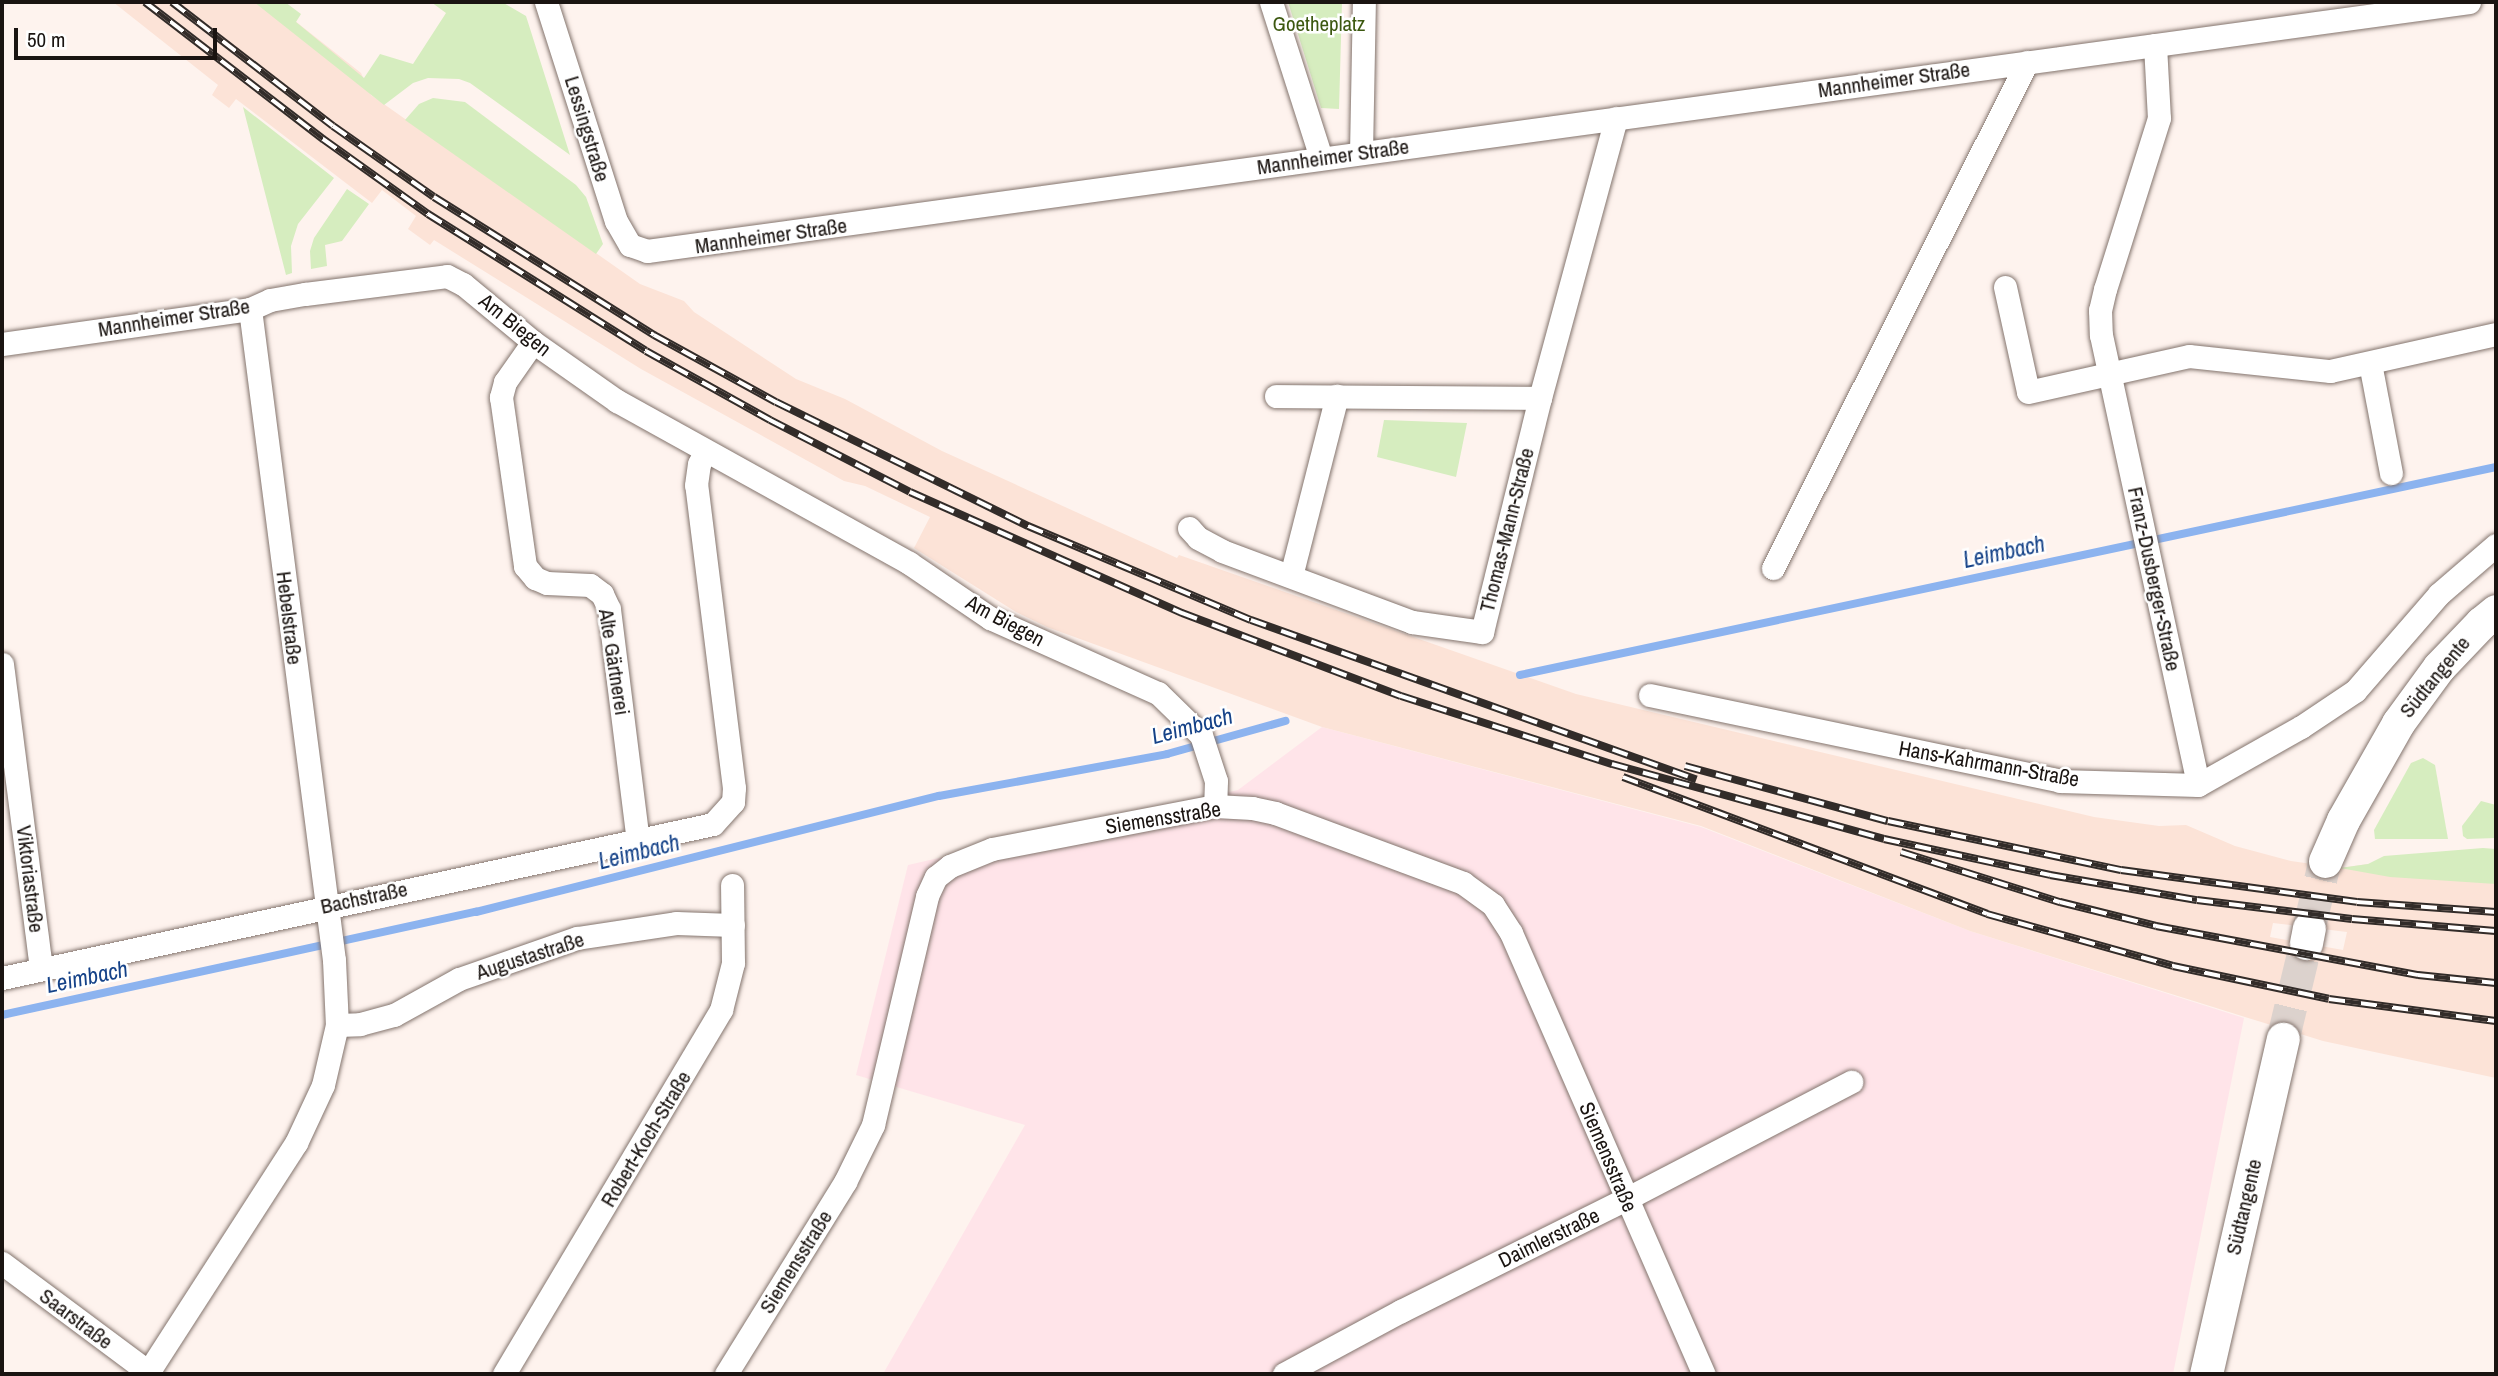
<!DOCTYPE html>
<meta charset="utf-8">
<style>
body{margin:0}
#map{position:relative;width:2498px;height:1376px;overflow:hidden;background:#fef3ee;font-family:"Archivo Narrow",sans-serif}
div>[style]{position:absolute}
.commercial>*{inset:0;background:#ffe4e9}
.built>*{inset:0;background:#fce3d7}
.green>*{inset:0;background:#d6edbf}
.stream>*{height:8px;margin:-4px;padding:0 4px;transform-origin:4px;border-radius:4px;background:#8cb3ef}
.secondary-tunnel>*{height:33px;margin-top:-16.5px;transform-origin:0;background:repeating-linear-gradient(90deg,#dcd2cd 0 33px,transparent 0 50px)}
.roads{filter:drop-shadow(0 0 2px #83746d) drop-shadow(0 0 2px #83746d)}
.minor>*{height:23px;margin:-11.5px;padding:0 11.5px;transform-origin:11.5px;border-radius:11.5px;background:#fff}
.secondary>*{height:33px;margin:-16.5px;padding:0 16.5px;transform-origin:16.5px;border-radius:16.5px;background:#fff}
.rail>*{height:8px;margin-top:-4px;transform-origin:0;background:repeating-linear-gradient(90deg,#fff 0 16px,#322c29 0 32px);box-sizing:border-box;border-block:2px solid #322c29}
span{translate:-50% -50%;white-space:nowrap;text-align:center;line-height:1.15;-webkit-text-stroke:5px #fff;paint-order:stroke}
.park-label{font-size:21px;color:#3c5810}
.street-label{font-size:21px;color:#1a1411}
.water-label{font-size:23px;color:#154288;font-style:italic}
.frame{position:absolute;inset:0;border:4px solid #1a1411;pointer-events:none}
.scale{position:absolute;left:14px;top:28px;width:203px;height:32px;box-sizing:border-box;border:4px solid #1a1411;border-top:0;padding-left:9px;font-size:21px;line-height:24px;white-space:nowrap;color:#1a1411;-webkit-text-stroke:5px #fff;paint-order:stroke}
</style>
<div id="map">
<div class="commercial">
<i style="clip-path:polygon(1322px 727px,1701px 827px,1970px 931px,2244px 1018px,2173px 1374px,883px 1374px,1025px 1125px,856px 1075px,908px 865px,1238px 790px)"></i>
</div>
<div class="built">
<i style="clip-path:polygon(evenodd,113px 2px,271px 2px,361px 73px,371px 95px,640px 284px,684px 301px,694px 312px,796px 379px,845px 399px,942px 451px,1177px 558px,1179px 555px,1576px 694px,2094px 817px,2159px 826px,2186px 825px,2235px 846px,2291px 861px,2340px 868px,2368px 864px,2496px 871px,2496px 1078px,2323px 1041px,2245px 1017px,1970px 931px,1701px 826px,1322px 727px,1047px 627px,1016px 612px,914px 548px,930px 517px,865px 486px,844px 481px,641px 369px,434px 240px,430px 245px,408px 229px,416px 216px,382px 190px,372px 203px,236px 99px,229px 108px,212px 95px,218px 85px,113px 2px,2273px 923px,2347px 932px,2343px 950px,2270px 937px,2273px 923px)"></i>
</div>
<div class="green">
<i style="clip-path:polygon(254px 2px,285px 2px,301px 14px,296px 22px,364px 78px,380px 54px,413px 64px,446px 13px,431px 2px,502px 2px,526px 16px,570px 155px,470px 83px,459px 79px,428px 78px,413px 83px,384px 105px)"></i>
<i style="clip-path:polygon(1288px 2px,1342px 2px,1339px 109px,1321px 108px)"></i>
<i style="clip-path:polygon(433px 98px,465px 102px,576px 185px,586px 197px,603px 244px,596px 254px,405px 120px,419px 104px)"></i>
<i style="clip-path:polygon(243px 107px,334px 178px,298px 224px,291px 246px,292px 273px,286px 275px)"></i>
<i style="clip-path:polygon(347px 189px,369px 204px,342px 241px,325px 245px,327px 266px,311px 269px,310px 251px,314px 238px)"></i>
<i style="clip-path:polygon(1384px 420px,1467px 423px,1456px 477px,1377px 457px)"></i>
<i style="clip-path:polygon(2423px 758px,2435px 765px,2448px 839px,2375px 839px,2374px 830px,2411px 763px)"></i>
<i style="clip-path:polygon(2481px 801px,2496px 805px,2496px 838px,2467px 839px,2463px 836px,2462px 826px)"></i>
<i style="clip-path:polygon(2483px 848px,2496px 849px,2496px 884px,2390px 877px,2340px 868px,2368px 864px,2384px 856px)"></i>
</div>
<div class="stream">
<i style="left:1520px;top:675px;width:998px;rotate:-12.03deg"></i>
<i style="left:2px;top:1015px;width:485px;rotate:-12.3deg"></i>
<i style="left:476px;top:912px;width:477px;rotate:-14.1deg"></i>
<i style="left:939px;top:796px;width:232px;rotate:-10.4deg"></i>
<i style="left:1167px;top:754px;width:123px;rotate:-15.6deg"></i>
</div>
<div class="secondary-tunnel">
<i style="left:2309px;top:928px;width:69px;rotate:-76.6deg"></i>
<i style="left:2283px;top:1039px;width:99px;rotate:-76.5deg"></i>
</div>
<div class="roads">
<div class="minor">
<i style="left:546px;top:2px;width:230px;rotate:72.3deg"></i>
<i style="left:616px;top:221px;width:28px;rotate:60deg"></i>
<i style="left:630px;top:245px;width:18px;rotate:19deg"></i>
<i style="left:647px;top:251px;width:1839px;rotate:-7.78deg"></i>
<i style="left:1271px;top:2px;width:164px;rotate:72.2deg"></i>
<i style="left:2155px;top:45px;width:73px;rotate:86.9deg"></i>
<i style="left:2159px;top:118px;width:179px;rotate:107.5deg"></i>
<i style="left:2105px;top:289px;width:22px;rotate:103deg"></i>
<i style="left:2100px;top:310px;width:25px;rotate:88deg"></i>
<i style="left:2101px;top:335px;width:460px;rotate:77.8deg"></i>
<i style="left:1361px;top:153px;width:151px;rotate:-88.9deg"></i>
<i style="left:2005px;top:287px;width:107px;rotate:77.6deg"></i>
<i style="left:2028px;top:392px;width:165px;rotate:-12.6deg"></i>
<i style="left:2189px;top:356px;width:142px;rotate:6.1deg"></i>
<i style="left:2330px;top:371px;width:170px;rotate:-12.6deg"></i>
<i style="left:250px;top:309px;width:656px;rotate:82.65deg"></i>
<i style="left:334px;top:960px;width:65px;rotate:87.4deg"></i>
<i style="left:533px;top:342px;width:49px;rotate:125deg"></i>
<i style="left:505px;top:382px;width:16px;rotate:105deg"></i>
<i style="left:501px;top:397px;width:171px;rotate:81.9deg"></i>
<i style="left:525px;top:566px;width:16px;rotate:50deg"></i>
<i style="left:535px;top:578px;width:13px;rotate:23deg"></i>
<i style="left:547px;top:583px;width:43px;rotate:2.7deg"></i>
<i style="left:590px;top:585px;width:15px;rotate:37deg"></i>
<i style="left:602px;top:594px;width:17px;rotate:65deg"></i>
<i style="left:609px;top:609px;width:234px;rotate:82.9deg"></i>
<i style="left:2px;top:344px;width:250px;rotate:-8deg"></i>
<i style="left:250px;top:309px;width:22px;rotate:-24deg"></i>
<i style="left:270px;top:300px;width:36px;rotate:-10deg"></i>
<i style="left:305px;top:294px;width:143px;rotate:-7.2deg"></i>
<i style="left:447px;top:276px;width:18px;rotate:27deg"></i>
<i style="left:463px;top:284px;width:91px;rotate:39.6deg"></i>
<i style="left:533px;top:342px;width:103px;rotate:35.1deg"></i>
<i style="left:617px;top:401px;width:334px;rotate:29deg"></i>
<i style="left:909px;top:563px;width:98px;rotate:34.2deg"></i>
<i style="left:990px;top:618px;width:184px;rotate:24.1deg"></i>
<i style="left:1158px;top:693px;width:60px;rotate:44.3deg"></i>
<i style="left:1201px;top:735px;width:48px;rotate:71.9deg"></i>
<i style="left:1216px;top:781px;width:25px;rotate:92deg"></i>
<i style="left:2370px;top:363px;width:112px;rotate:79.2deg"></i>
<i style="left:1276px;top:396px;width:264px;rotate:0.4deg"></i>
<i style="left:1189px;top:528px;width:13px;rotate:48deg"></i>
<i style="left:1198px;top:538px;width:27px;rotate:28deg"></i>
<i style="left:1222px;top:551px;width:203px;rotate:20.5deg"></i>
<i style="left:1412px;top:622px;width:71px;rotate:8.1deg"></i>
<i style="left:1482px;top:632px;width:241px;rotate:-76.1deg"></i>
<i style="left:1540px;top:398px;width:290px;rotate:-74.8deg"></i>
<i style="left:1773px;top:568px;width:566px;rotate:-63.34deg"></i>
<i style="left:1291px;top:576px;width:186px;rotate:-75.7deg"></i>
<i style="left:2px;top:664px;width:307px;rotate:82.7deg"></i>
<i style="left:1650px;top:695px;width:419px;rotate:11.8deg"></i>
<i style="left:2060px;top:781px;width:138px;rotate:1.7deg"></i>
<i style="left:2198px;top:785px;width:118px;rotate:-29.4deg"></i>
<i style="left:2301px;top:727px;width:65px;rotate:-33.7deg"></i>
<i style="left:2355px;top:691px;width:128px;rotate:-49.1deg"></i>
<i style="left:2439px;top:594px;width:75px;rotate:-40.7deg"></i>
<i style="left:2px;top:978px;width:727px;rotate:-12.22deg"></i>
<i style="left:713px;top:824px;width:30px;rotate:-48deg"></i>
<i style="left:733px;top:802px;width:14px;rotate:-86deg"></i>
<i style="left:734px;top:788px;width:305px;rotate:-97.1deg"></i>
<i style="left:696px;top:485px;width:21px;rotate:-82deg"></i>
<i style="left:699px;top:464px;width:14px;rotate:-65deg"></i>
<i style="left:2px;top:1263px;width:186px;rotate:36.7deg"></i>
<i style="left:147px;top:1374px;width:275px;rotate:-57.2deg"></i>
<i style="left:296px;top:1143px;width:64px;rotate:-65deg"></i>
<i style="left:323px;top:1085px;width:62px;rotate:-76.9deg"></i>
<i style="left:337px;top:1025px;width:23px;rotate:-2deg"></i>
<i style="left:360px;top:1024px;width:35px;rotate:-15deg"></i>
<i style="left:394px;top:1015px;width:74px;rotate:-29deg"></i>
<i style="left:459px;top:979px;width:125px;rotate:-19.2deg"></i>
<i style="left:577px;top:938px;width:100px;rotate:-8.6deg"></i>
<i style="left:676px;top:923px;width:57px;rotate:2deg"></i>
<i style="left:504px;top:1374px;width:424px;rotate:-59.2deg"></i>
<i style="left:721px;top:1010px;width:49px;rotate:-75.7deg"></i>
<i style="left:733px;top:963px;width:78px;rotate:-90.7deg"></i>
<i style="left:726px;top:1374px;width:226px;rotate:-58.2deg"></i>
<i style="left:845px;top:1182px;width:64px;rotate:-63.8deg"></i>
<i style="left:873px;top:1125px;width:235px;rotate:-76.7deg"></i>
<i style="left:927px;top:896px;width:21px;rotate:-65deg"></i>
<i style="left:936px;top:877px;width:18px;rotate:-38deg"></i>
<i style="left:950px;top:866px;width:45px;rotate:-22deg"></i>
<i style="left:992px;top:849px;width:227px;rotate:-10.9deg"></i>
<i style="left:1215px;top:806px;width:37px;rotate:3deg"></i>
<i style="left:1252px;top:808px;width:24px;rotate:12deg"></i>
<i style="left:1275px;top:813px;width:201px;rotate:20.4deg"></i>
<i style="left:1463px;top:883px;width:37px;rotate:36deg"></i>
<i style="left:1493px;top:905px;width:33px;rotate:57deg"></i>
<i style="left:1511px;top:933px;width:481px;rotate:66.4deg"></i>
<i style="left:1284px;top:1374px;width:133px;rotate:-28.3deg"></i>
<i style="left:1401px;top:1311px;width:251px;rotate:-26.5deg"></i>
<i style="left:1626px;top:1199px;width:254px;rotate:-27.5deg"></i>
</div>
<div class="secondary">
<i style="left:2325px;top:861px;width:45px;rotate:-66.3deg"></i>
<i style="left:2343px;top:820px;width:112px;rotate:-60.4deg"></i>
<i style="left:2398px;top:723px;width:69px;rotate:-53.8deg"></i>
<i style="left:2439px;top:667px;width:61px;rotate:-46.3deg"></i>
<i style="left:2481px;top:623px;width:19px;rotate:-39deg"></i>
<i style="left:2306px;top:943px;width:15px;rotate:-79deg"></i>
<i style="left:2206px;top:1374px;width:344px;rotate:-77.1deg"></i>
</div>
</div>
<div class="rail">
<i style="left:145px;top:2px;width:225px;rotate:37.6deg"></i>
<i style="left:323px;top:139px;width:129px;rotate:35.5deg"></i>
<i style="left:428px;top:214px;width:257px;rotate:32.1deg"></i>
<i style="left:646px;top:351px;width:142px;rotate:29.1deg"></i>
<i style="left:770px;top:420px;width:157px;rotate:27.2deg"></i>
<i style="left:910px;top:492px;width:298px;rotate:24deg"></i>
<i style="left:1182px;top:613px;width:234px;rotate:20.8deg"></i>
<i style="left:1401px;top:696px;width:222px;rotate:17.9deg"></i>
<i style="left:1612px;top:764px;width:282px;rotate:15.4deg"></i>
<i style="left:1884px;top:839px;width:170px;rotate:12.2deg"></i>
<i style="left:2050px;top:875px;width:149px;rotate:9.7deg"></i>
<i style="left:2197px;top:900px;width:156px;rotate:7deg"></i>
<i style="left:2352px;top:919px;width:144px;rotate:4.8deg"></i>
<i style="left:172px;top:2px;width:203px;rotate:37.6deg"></i>
<i style="left:333px;top:126px;width:123px;rotate:35.1deg"></i>
<i style="left:434px;top:197px;width:260px;rotate:32.1deg"></i>
<i style="left:654px;top:335px;width:139px;rotate:28.8deg"></i>
<i style="left:776px;top:402px;width:281px;rotate:26.2deg"></i>
<i style="left:1028px;top:526px;width:242px;rotate:22.9deg"></i>
<i style="left:1251px;top:620px;width:473px;rotate:19.7deg"></i>
<i style="left:1685px;top:766px;width:210px;rotate:15.2deg"></i>
<i style="left:1888px;top:821px;width:238px;rotate:11.9deg"></i>
<i style="left:2121px;top:870px;width:238px;rotate:7.7deg"></i>
<i style="left:2357px;top:902px;width:139px;rotate:4.1deg"></i>
<i style="left:1623px;top:777px;width:389px;rotate:20.6deg"></i>
<i style="left:1987px;top:914px;width:193px;rotate:15.6deg"></i>
<i style="left:2173px;top:966px;width:159px;rotate:11.9deg"></i>
<i style="left:2329px;top:999px;width:168px;rotate:7.5deg"></i>
<i style="left:1901px;top:852px;width:167px;rotate:17.5deg"></i>
<i style="left:2060px;top:902px;width:99px;rotate:14deg"></i>
<i style="left:2156px;top:926px;width:267px;rotate:10.6deg"></i>
<i style="left:2418px;top:975px;width:78px;rotate:5.9deg"></i>
</div>
<div class="park-label">
<span style="left:1319px;top:24px">Goetheplatz</span>
</div>
<div class="street-label">
<span style="left:1894px;top:80px;rotate:-8deg">Mannheimer Straße</span>
<span style="left:587px;top:129px;rotate:73deg">Lessingstraße</span>
<span style="left:1333px;top:157px;rotate:-8deg">Mannheimer Straße</span>
<span style="left:771px;top:236px;rotate:-8deg">Mannheimer Straße</span>
<span style="left:174px;top:318px;rotate:-9deg">Mannheimer Straße</span>
<span style="left:515px;top:325px;rotate:39deg">Am Biegen</span>
<span style="left:1507px;top:530px;rotate:-76deg">Thomas-Mann-Straße</span>
<span style="left:2154px;top:579px;rotate:78deg">Franz-Dusberger-Straße</span>
<span style="left:289px;top:618px;rotate:83deg">Hebelstraße</span>
<span style="left:1005px;top:621px;rotate:28deg">Am Biegen</span>
<span style="left:614px;top:662px;rotate:81deg">Alte Gärtnerei</span>
<span style="left:2435px;top:677px;rotate:-51deg">Südtangente</span>
<span style="left:1989px;top:764px;rotate:10deg">Hans-Kahrmann-Straße</span>
<span style="left:1163px;top:818px;rotate:-9deg">Siemensstraße</span>
<span style="left:30px;top:879px;rotate:83deg">Viktoriastraße</span>
<span style="left:364px;top:898px;rotate:-12deg">Bachstraße</span>
<span style="left:530px;top:956px;rotate:-18deg">Augustastraße</span>
<span style="left:646px;top:1139px;rotate:-59deg">Robert-Koch-Straße</span>
<span style="left:1608px;top:1157px;rotate:67deg">Siemensstraße</span>
<span style="left:2244px;top:1207px;rotate:-77deg">Südtangente</span>
<span style="left:1549px;top:1238px;rotate:-26deg">Daimlerstraße</span>
<span style="left:796px;top:1262px;rotate:-58deg">Siemensstraße</span>
<span style="left:76px;top:1319px;rotate:37deg">Saarstraße</span>
</div>
<div class="water-label">
<span style="left:2004px;top:552px;rotate:-12deg">Leimbach</span>
<span style="left:1192px;top:726px;rotate:-15deg">Leimbach</span>
<span style="left:639px;top:852px;rotate:-14deg">Leimbach</span>
<span style="left:87px;top:977px;rotate:-12deg">Leimbach</span>
</div>
<div class="frame"></div>
<div class="scale">50 m</div>
</div>
